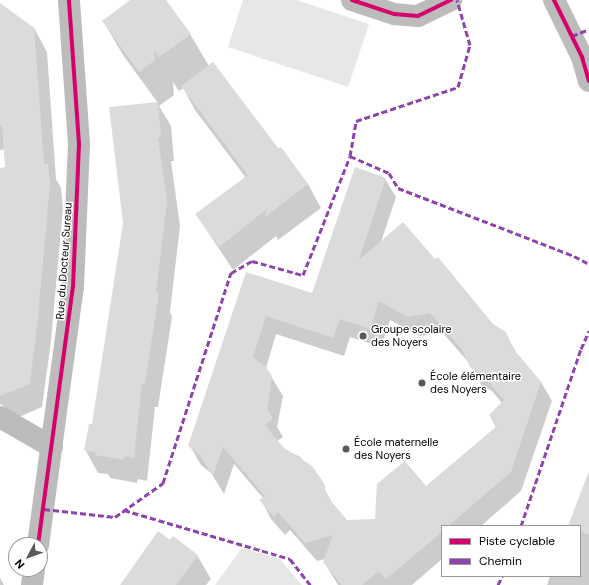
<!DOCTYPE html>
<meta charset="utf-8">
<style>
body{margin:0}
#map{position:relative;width:589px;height:585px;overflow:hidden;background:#fff;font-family:"DM Sans",sans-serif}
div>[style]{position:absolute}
.green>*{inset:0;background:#e7e7e7}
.shadow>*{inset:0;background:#0003}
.building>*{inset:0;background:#dbdbdb}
.street>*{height:22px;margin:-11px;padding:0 11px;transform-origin:11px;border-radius:11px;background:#bcbcbc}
.quiet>*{height:3px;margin-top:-1.5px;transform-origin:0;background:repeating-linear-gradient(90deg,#8e44ad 0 6px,transparent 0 9px)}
.cycleway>*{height:4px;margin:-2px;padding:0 2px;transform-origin:2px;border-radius:2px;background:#d6006c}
.dots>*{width:11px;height:11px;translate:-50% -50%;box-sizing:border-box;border:2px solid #fff;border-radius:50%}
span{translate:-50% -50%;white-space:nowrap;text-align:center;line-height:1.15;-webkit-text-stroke:3px #fff;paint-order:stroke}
.street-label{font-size:11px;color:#000}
.poi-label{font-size:11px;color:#000}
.left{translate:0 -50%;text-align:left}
.legend{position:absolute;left:441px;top:525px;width:140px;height:52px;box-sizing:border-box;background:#fff;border:1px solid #999;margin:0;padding:5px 7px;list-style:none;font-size:12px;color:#000}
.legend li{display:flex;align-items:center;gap:8px;height:20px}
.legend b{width:20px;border:1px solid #999}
.north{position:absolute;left:8px;top:537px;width:40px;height:40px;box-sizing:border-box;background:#fff;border:1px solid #999;border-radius:50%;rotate:229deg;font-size:11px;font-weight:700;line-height:16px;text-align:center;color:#000}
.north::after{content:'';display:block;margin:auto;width:14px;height:18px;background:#595959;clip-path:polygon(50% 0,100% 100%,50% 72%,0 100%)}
</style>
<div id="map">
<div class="green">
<i style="clip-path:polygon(243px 0,297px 0,369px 24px,348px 87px,228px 47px)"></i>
<i style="clip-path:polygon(242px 548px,280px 559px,302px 585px,215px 585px)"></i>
</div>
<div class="shadow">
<i style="clip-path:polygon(131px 0,165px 0,190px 34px,209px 66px,308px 184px,321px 208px,278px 240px,276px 236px,233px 270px,196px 214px,246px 178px,195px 110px,183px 88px,179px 91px,173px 82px,174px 95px,159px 106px,171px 126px,174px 161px,171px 161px,180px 226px,170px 312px,172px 317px,158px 407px,155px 407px,147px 481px,138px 479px,137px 483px,110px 478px,108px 474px,98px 473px,85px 449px,93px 425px,158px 103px,123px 55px,103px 21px)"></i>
<i style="clip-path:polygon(0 4px,34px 28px,47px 52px,56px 179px,61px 188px,63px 208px,51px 341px,42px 407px,19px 417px,0 404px,0 169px,6px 168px,5px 149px,0 150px)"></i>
<i style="clip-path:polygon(evenodd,385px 179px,396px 197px,381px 242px,505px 333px,517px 354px,541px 382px,552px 401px,521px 491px,481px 526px,442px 526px,442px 559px,412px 585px,338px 585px,324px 562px,325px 559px,317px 561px,290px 530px,285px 535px,271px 519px,261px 500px,263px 498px,234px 464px,224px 494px,211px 473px,201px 465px,190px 446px,247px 273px,312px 294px,385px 179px,390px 320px,420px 336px,442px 332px,470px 364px,482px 386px,492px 391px,502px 403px,490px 416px,496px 427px,426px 487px,376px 520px,347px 521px,332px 503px,316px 473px,300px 457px,284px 449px,277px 441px,283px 437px,277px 427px,283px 396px,266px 368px,276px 334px,344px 356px,350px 337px,381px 347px,390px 320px)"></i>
<i style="clip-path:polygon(589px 472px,589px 585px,547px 585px,550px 576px,580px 576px,580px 526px,569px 526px)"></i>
<i style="clip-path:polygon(170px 541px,197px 555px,211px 579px,206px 585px,125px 585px)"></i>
<i style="clip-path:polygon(0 578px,4px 585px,0 585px)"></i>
</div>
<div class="building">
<i style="clip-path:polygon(130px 0,166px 0,191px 34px,159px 57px,154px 50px,155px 60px,139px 72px,102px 21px)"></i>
<i style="clip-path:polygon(0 3px,34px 28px,44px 164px,48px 164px,50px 184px,38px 317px,30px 384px,0 396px,0 168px,5px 167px,2px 125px,0 126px)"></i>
<i style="clip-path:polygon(213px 62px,278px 148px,281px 147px,308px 184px,264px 218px,267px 209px,219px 247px,195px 214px,248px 175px,181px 86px)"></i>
<i style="clip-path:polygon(158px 102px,161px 137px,158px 138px,167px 202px,156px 292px,159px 293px,145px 384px,142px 384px,134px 458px,125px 456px,124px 460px,95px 455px,96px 452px,84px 450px,89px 424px,92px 424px,123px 223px,109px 107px)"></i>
<i style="clip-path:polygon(evenodd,355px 167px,386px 178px,359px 260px,403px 222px,435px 259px,438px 257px,493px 324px,506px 332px,512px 347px,541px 382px,511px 472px,448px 526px,442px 526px,442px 532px,386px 579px,379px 571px,362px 585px,342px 585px,323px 562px,333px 535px,305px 543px,278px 512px,274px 517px,259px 500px,265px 496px,223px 447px,213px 476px,199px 454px,188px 446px,246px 272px,312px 293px,355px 167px,379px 301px,408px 317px,430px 313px,463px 351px,470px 367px,481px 373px,504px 400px,489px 415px,497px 426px,426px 486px,405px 461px,377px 484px,375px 519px,347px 520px,327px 496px,324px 483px,312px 466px,284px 448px,265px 425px,273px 418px,267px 409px,272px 376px,266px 367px,253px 357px,266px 316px,333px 338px,340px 319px,370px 329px,379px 301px)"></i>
<i style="clip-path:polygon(587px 476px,589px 477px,589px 535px,580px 531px,580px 526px,568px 526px)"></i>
<i style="clip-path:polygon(158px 531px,170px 540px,173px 536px,198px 555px,176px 585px,120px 585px)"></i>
</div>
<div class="street">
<i style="left:352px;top:0;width:44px;rotate:18.4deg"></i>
<i style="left:394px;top:14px;width:24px;rotate:5deg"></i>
<i style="left:418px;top:16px;width:37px;rotate:-26deg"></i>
<i style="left:554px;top:0;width:64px;rotate:63.8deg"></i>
<i style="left:582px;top:57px;width:25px;rotate:74deg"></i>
<i style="left:0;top:417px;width:60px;rotate:30deg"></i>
<i style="left:38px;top:545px;width:260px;rotate:-82.3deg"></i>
<i style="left:73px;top:287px;width:143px;rotate:-87.6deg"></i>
<i style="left:79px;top:144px;width:144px;rotate:-94deg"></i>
<i style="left:32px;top:585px;width:16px;rotate:-83deg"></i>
</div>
<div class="quiet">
<i style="left:572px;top:36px;width:18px;rotate:-22deg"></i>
<i style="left:350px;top:156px;width:43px;rotate:23.6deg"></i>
<i style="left:389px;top:173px;width:17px;rotate:59deg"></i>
<i style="left:398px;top:188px;width:189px;rotate:21.1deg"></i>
<i style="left:574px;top:256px;width:17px;rotate:28deg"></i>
<i style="left:44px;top:509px;width:71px;rotate:6.4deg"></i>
<i style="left:115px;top:517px;width:59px;rotate:-35.3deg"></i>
<i style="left:163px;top:483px;width:221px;rotate:-72.1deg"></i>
<i style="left:231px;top:273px;width:24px;rotate:-30deg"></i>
<i style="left:252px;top:261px;width:53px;rotate:15.4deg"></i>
<i style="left:303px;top:275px;width:128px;rotate:-68.4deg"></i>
<i style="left:350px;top:156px;width:36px;rotate:-80deg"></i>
<i style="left:356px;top:121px;width:108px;rotate:-18.4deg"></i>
<i style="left:458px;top:87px;width:44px;rotate:-74.1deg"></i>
<i style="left:470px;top:45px;width:47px;rotate:-106.1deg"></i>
<i style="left:124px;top:510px;width:173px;rotate:16.4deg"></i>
<i style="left:290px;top:559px;width:33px;rotate:52deg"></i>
<i style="left:521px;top:526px;width:187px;rotate:-71.3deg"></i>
<i style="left:581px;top:349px;width:20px;rotate:-66deg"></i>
<i style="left:498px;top:585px;width:10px;rotate:-66deg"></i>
</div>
<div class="cycleway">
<i style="left:352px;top:0;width:44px;rotate:18.4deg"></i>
<i style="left:394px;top:14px;width:24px;rotate:5deg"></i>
<i style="left:418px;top:16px;width:37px;rotate:-26deg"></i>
<i style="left:554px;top:0;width:64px;rotate:63.8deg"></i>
<i style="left:582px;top:57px;width:25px;rotate:74deg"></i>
<i style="left:38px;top:545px;width:260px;rotate:-82.3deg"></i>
<i style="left:73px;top:287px;width:143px;rotate:-87.6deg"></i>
<i style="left:79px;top:144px;width:144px;rotate:-94deg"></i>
</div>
<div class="dots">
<i style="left:363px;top:336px;background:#595959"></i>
<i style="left:422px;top:383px;background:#595959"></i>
<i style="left:346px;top:449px;background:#595959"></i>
</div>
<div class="street-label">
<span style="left:64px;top:261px;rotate:-86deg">Rue du Docteur Sureau</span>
</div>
<div class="poi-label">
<span class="left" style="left:371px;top:336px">Groupe scolaire<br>des Noyers</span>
<span class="left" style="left:430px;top:383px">École élémentaire<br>des Noyers</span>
<span class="left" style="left:354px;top:449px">École maternelle<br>des Noyers</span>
</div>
<ul class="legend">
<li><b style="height:5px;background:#d6006c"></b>Piste cyclable</li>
<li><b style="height:5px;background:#8e44ad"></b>Chemin</li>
</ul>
<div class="north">N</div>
</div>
